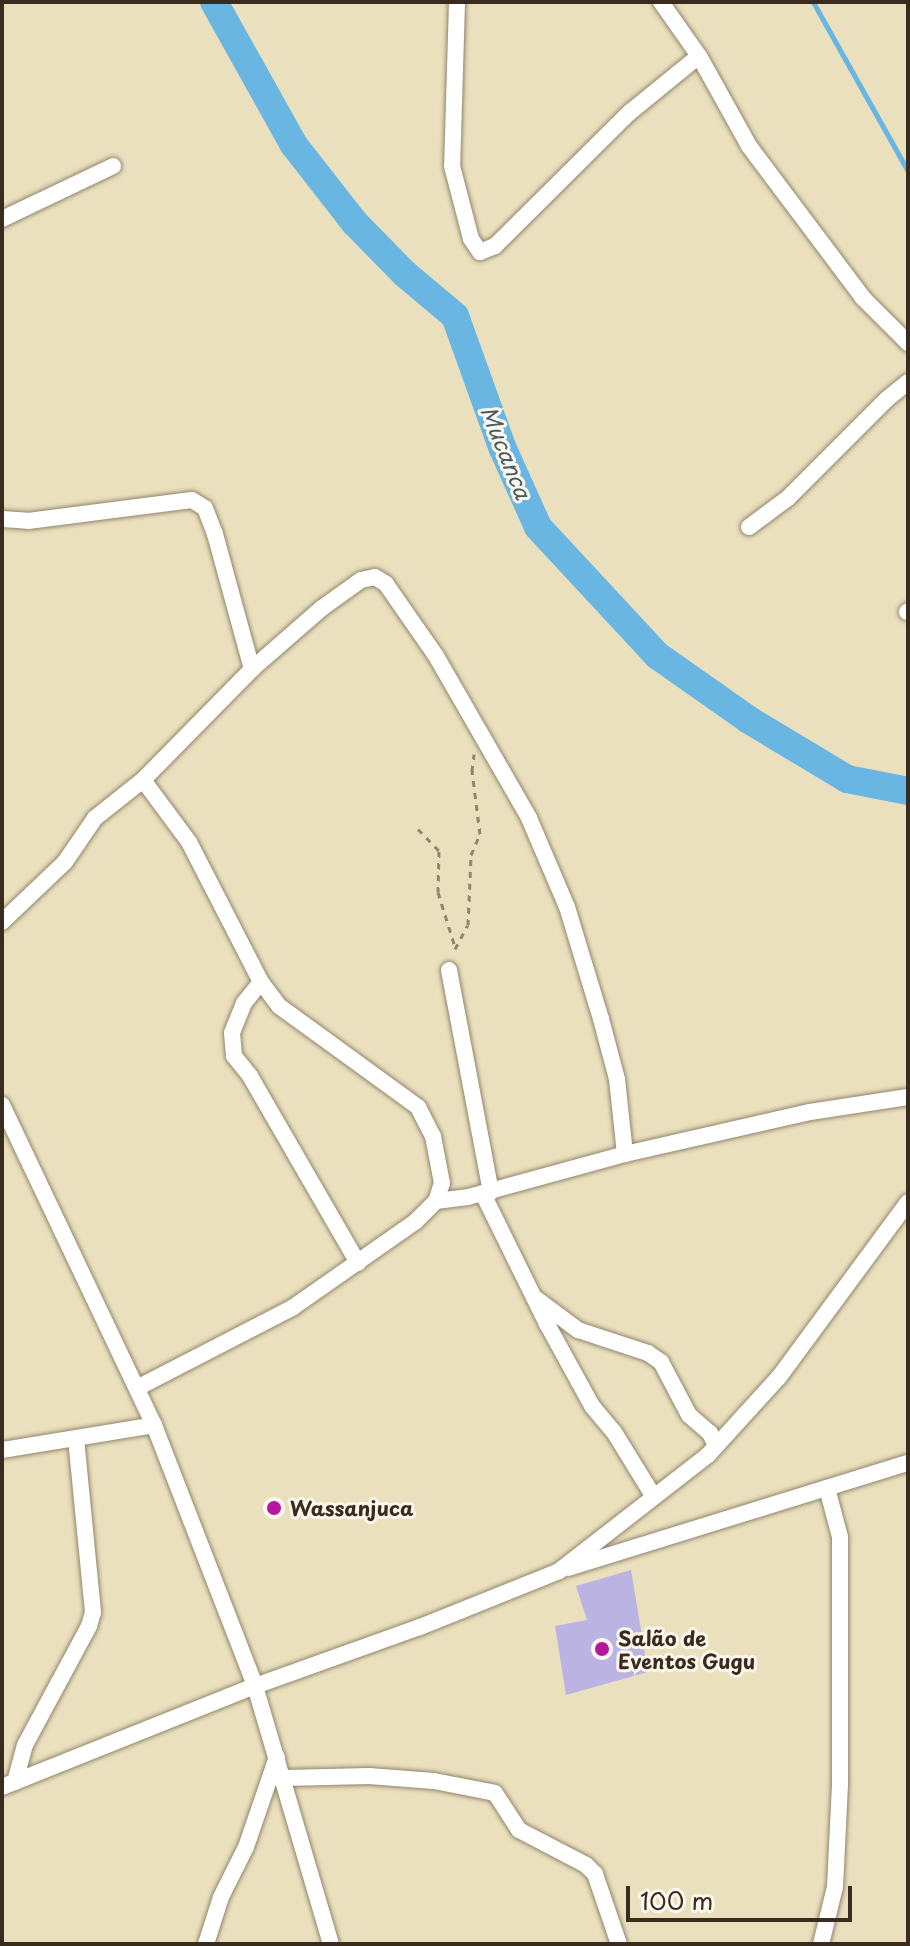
<!DOCTYPE html>
<meta charset="utf-8">
<style>
body{margin:0}
#map{position:relative;width:910px;height:1946px;overflow:hidden;background:#eae0bd;font-family:"Playpen Sans",sans-serif}
div>[style]{position:absolute}
.stream>*{height:5px;margin:-2.5px;padding:0 2.5px;transform-origin:2.5px;border-radius:2.5px;background:#69b6e3}
.river>*{height:28px;margin:-14px;padding:0 14px;transform-origin:14px;border-radius:14px;background:#69b6e3}
.building>*{inset:0;background:#bbb4e2}
.path>*{height:3px;margin-top:-1.5px;transform-origin:0;background:repeating-linear-gradient(90deg,#92856e 0 6px,transparent 0 12px)}
.roads{filter:drop-shadow(0 0 2px #92856e) drop-shadow(0 0 2px #92856e)}
.minor>*{height:16px;margin:-8px;padding:0 8px;transform-origin:8px;border-radius:8px;background:#fff}
.dots>*{width:22px;height:22px;translate:-50% -50%;box-sizing:border-box;border:4px solid #fbf7ec;border-radius:50%}
span{translate:-50% -50%;white-space:nowrap;text-align:center;line-height:1.15;-webkit-text-stroke:6px #fbf7ec;paint-order:stroke}
.poi-label{font-size:20px;color:#3b2a1e;font-weight:700}
.left{translate:0 -50%;text-align:left}
.water-label{font-size:22px;color:#4b5b63;font-style:italic}
.frame{position:absolute;inset:0;border:4px solid #3b2a1e;pointer-events:none}
.scale{position:absolute;left:626px;top:1886px;width:226px;height:36px;box-sizing:border-box;border:4px solid #3b2a1e;border-top:0;padding-left:10px;font-size:24px;line-height:28px;white-space:nowrap;color:#3b2a1e;-webkit-text-stroke:6px #fbf7ec;paint-order:stroke}
</style>
<div id="map">
<div class="stream">
<i style="left:813px;top:2px;width:194px;rotate:60.7deg"></i>
</div>
<div class="river">
<i style="left:214px;top:2px;width:164px;rotate:60.8deg"></i>
<i style="left:294px;top:145px;width:99px;rotate:52deg"></i>
<i style="left:355px;top:223px;width:71px;rotate:45.6deg"></i>
<i style="left:405px;top:274px;width:65px;rotate:40deg"></i>
<i style="left:455px;top:316px;width:141px;rotate:70.2deg"></i>
<i style="left:503px;top:449px;width:85px;rotate:65.8deg"></i>
<i style="left:538px;top:527px;width:176px;rotate:47.1deg"></i>
<i style="left:658px;top:656px;width:111px;rotate:35.1deg"></i>
<i style="left:749px;top:720px;width:114px;rotate:31deg"></i>
<i style="left:847px;top:779px;width:62px;rotate:11.1deg"></i>
</div>
<div class="building">
<i style="clip-path:polygon(631px 1570px,648px 1672px,566px 1695px,555px 1626px,587px 1620px,576px 1586px)"></i>
</div>
<div class="path">
<i style="left:418px;top:829px;width:30px;rotate:46deg"></i>
<i style="left:439px;top:851px;width:41px;rotate:91.4deg"></i>
<i style="left:438px;top:892px;width:58px;rotate:72.8deg"></i>
<i style="left:455px;top:949px;width:27px;rotate:-62deg"></i>
<i style="left:468px;top:925px;width:70px;rotate:-87.5deg"></i>
<i style="left:471px;top:855px;width:23px;rotate:-67deg"></i>
<i style="left:480px;top:834px;width:64px;rotate:-97.2deg"></i>
<i style="left:472px;top:771px;width:17px;rotate:-83deg"></i>
</div>
<div class="roads">
<div class="minor">
<i style="left:457px;top:2px;width:164px;rotate:91.7deg"></i>
<i style="left:452px;top:166px;width:75px;rotate:75.4deg"></i>
<i style="left:471px;top:239px;width:16px;rotate:55deg"></i>
<i style="left:480px;top:252px;width:16px;rotate:-22deg"></i>
<i style="left:495px;top:246px;width:189px;rotate:-44.8deg"></i>
<i style="left:629px;top:113px;width:90px;rotate:-39.2deg"></i>
<i style="left:661px;top:2px;width:66px;rotate:54.9deg"></i>
<i style="left:699px;top:56px;width:103px;rotate:60.9deg"></i>
<i style="left:749px;top:146px;width:190px;rotate:53.1deg"></i>
<i style="left:863px;top:298px;width:64px;rotate:45deg"></i>
<i style="left:2px;top:219px;width:123px;rotate:-25.5deg"></i>
<i style="left:2px;top:519px;width:26px;rotate:4deg"></i>
<i style="left:28px;top:521px;width:165px;rotate:-7.3deg"></i>
<i style="left:192px;top:500px;width:15px;rotate:32deg"></i>
<i style="left:205px;top:508px;width:28px;rotate:69deg"></i>
<i style="left:215px;top:534px;width:140px;rotate:74.7deg"></i>
<i style="left:749px;top:527px;width:49px;rotate:-36.6deg"></i>
<i style="left:788px;top:498px;width:140px;rotate:-45deg"></i>
<i style="left:887px;top:399px;width:27px;rotate:-39deg"></i>
<i style="left:907px;top:612px;width:1px;rotate:-45deg"></i>
<i style="left:143px;top:780px;width:77px;rotate:53.4deg"></i>
<i style="left:189px;top:842px;width:157px;rotate:62.8deg"></i>
<i style="left:261px;top:982px;width:30px;rotate:53deg"></i>
<i style="left:279px;top:1006px;width:172px;rotate:36deg"></i>
<i style="left:418px;top:1107px;width:33px;rotate:63deg"></i>
<i style="left:433px;top:1136px;width:48px;rotate:79.2deg"></i>
<i style="left:442px;top:1183px;width:19px;rotate:108deg"></i>
<i style="left:2px;top:922px;width:87px;rotate:-43.6deg"></i>
<i style="left:65px;top:862px;width:53px;rotate:-55.7deg"></i>
<i style="left:95px;top:818px;width:61px;rotate:-38.4deg"></i>
<i style="left:143px;top:780px;width:156px;rotate:-45.5deg"></i>
<i style="left:252px;top:669px;width:93px;rotate:-41.1deg"></i>
<i style="left:322px;top:608px;width:48px;rotate:-35.7deg"></i>
<i style="left:361px;top:580px;width:14px;rotate:-12deg"></i>
<i style="left:375px;top:577px;width:13px;rotate:32deg"></i>
<i style="left:386px;top:584px;width:88px;rotate:55.2deg"></i>
<i style="left:436px;top:656px;width:187px;rotate:60.1deg"></i>
<i style="left:529px;top:818px;width:97px;rotate:66.9deg"></i>
<i style="left:567px;top:907px;width:117px;rotate:73.1deg"></i>
<i style="left:601px;top:1019px;width:62px;rotate:75.1deg"></i>
<i style="left:617px;top:1079px;width:75px;rotate:83.9deg"></i>
<i style="left:449px;top:970px;width:226px;rotate:79.3deg"></i>
<i style="left:261px;top:982px;width:27px;rotate:129deg"></i>
<i style="left:244px;top:1003px;width:32px;rotate:112deg"></i>
<i style="left:232px;top:1033px;width:23px;rotate:85deg"></i>
<i style="left:234px;top:1056px;width:26px;rotate:51deg"></i>
<i style="left:250px;top:1076px;width:216px;rotate:60deg"></i>
<i style="left:2px;top:1105px;width:354px;rotate:64.6deg"></i>
<i style="left:154px;top:1425px;width:280px;rotate:68.8deg"></i>
<i style="left:255px;top:1686px;width:269px;rotate:73.6deg"></i>
<i style="left:483px;top:1194px;width:145px;rotate:63.8deg"></i>
<i style="left:547px;top:1324px;width:94px;rotate:61.2deg"></i>
<i style="left:592px;top:1406px;width:34px;rotate:50deg"></i>
<i style="left:614px;top:1432px;width:76px;rotate:58.4deg"></i>
<i style="left:535px;top:1298px;width:54px;rotate:36.7deg"></i>
<i style="left:578px;top:1330px;width:74px;rotate:18.2deg"></i>
<i style="left:648px;top:1353px;width:16px;rotate:35deg"></i>
<i style="left:661px;top:1362px;width:60px;rotate:62.2deg"></i>
<i style="left:689px;top:1415px;width:28px;rotate:41deg"></i>
<i style="left:710px;top:1433px;width:14px;rotate:65deg"></i>
<i style="left:139px;top:1387px;width:172px;rotate:-27.3deg"></i>
<i style="left:292px;top:1308px;width:150px;rotate:-35deg"></i>
<i style="left:415px;top:1222px;width:30px;rotate:-45deg"></i>
<i style="left:436px;top:1201px;width:32px;rotate:-7deg"></i>
<i style="left:468px;top:1197px;width:163px;rotate:-15.3deg"></i>
<i style="left:625px;top:1154px;width:190px;rotate:-12.8deg"></i>
<i style="left:810px;top:1112px;width:99px;rotate:-8.7deg"></i>
<i style="left:2px;top:1450px;width:154px;rotate:-9.3deg"></i>
<i style="left:568px;top:1568px;width:356px;rotate:-17.2deg"></i>
<i style="left:284px;top:1778px;width:85px;rotate:-1.3deg"></i>
<i style="left:369px;top:1776px;width:65px;rotate:4.4deg"></i>
<i style="left:434px;top:1781px;width:62px;rotate:11.1deg"></i>
<i style="left:495px;top:1793px;width:44px;rotate:57deg"></i>
<i style="left:519px;top:1830px;width:76px;rotate:27.6deg"></i>
<i style="left:586px;top:1865px;width:13px;rotate:45deg"></i>
<i style="left:595px;top:1874px;width:74px;rotate:71.1deg"></i>
<i style="left:15px;top:1782px;width:38px;rotate:-75deg"></i>
<i style="left:25px;top:1745px;width:135px;rotate:-61.7deg"></i>
<i style="left:89px;top:1626px;width:15px;rotate:-74deg"></i>
<i style="left:93px;top:1612px;width:174px;rotate:-95.6deg"></i>
<i style="left:2px;top:1787px;width:272px;rotate:-21.8deg"></i>
<i style="left:255px;top:1686px;width:175px;rotate:-19.7deg"></i>
<i style="left:420px;top:1627px;width:150px;rotate:-21.9deg"></i>
<i style="left:559px;top:1571px;width:189px;rotate:-37.9deg"></i>
<i style="left:708px;top:1455px;width:105px;rotate:-47.7deg"></i>
<i style="left:779px;top:1377px;width:217px;rotate:-53.6deg"></i>
<i style="left:206px;top:1944px;width:49px;rotate:-72.3deg"></i>
<i style="left:221px;top:1897px;width:56px;rotate:-63.4deg"></i>
<i style="left:246px;top:1847px;width:95px;rotate:-71deg"></i>
<i style="left:821px;top:1944px;width:59px;rotate:-76.2deg"></i>
<i style="left:835px;top:1887px;width:104px;rotate:-87.2deg"></i>
<i style="left:840px;top:1783px;width:246px;rotate:-90deg"></i>
<i style="left:840px;top:1537px;width:51px;rotate:-104.9deg"></i>
</div>
</div>
<div class="dots">
<i style="left:274px;top:1508px;background:#b5179e"></i>
<i style="left:602px;top:1649px;background:#b5179e"></i>
</div>
<div class="poi-label">
<span class="left" style="left:290px;top:1508px">Wassanjuca</span>
<span class="left" style="left:618px;top:1650px">Salão de<br>Eventos Gugu</span>
</div>
<div class="water-label">
<span style="left:507px;top:452px;rotate:68deg">Mucanca</span>
</div>
<div class="frame"></div>
<div class="scale">100 m</div>
</div>
